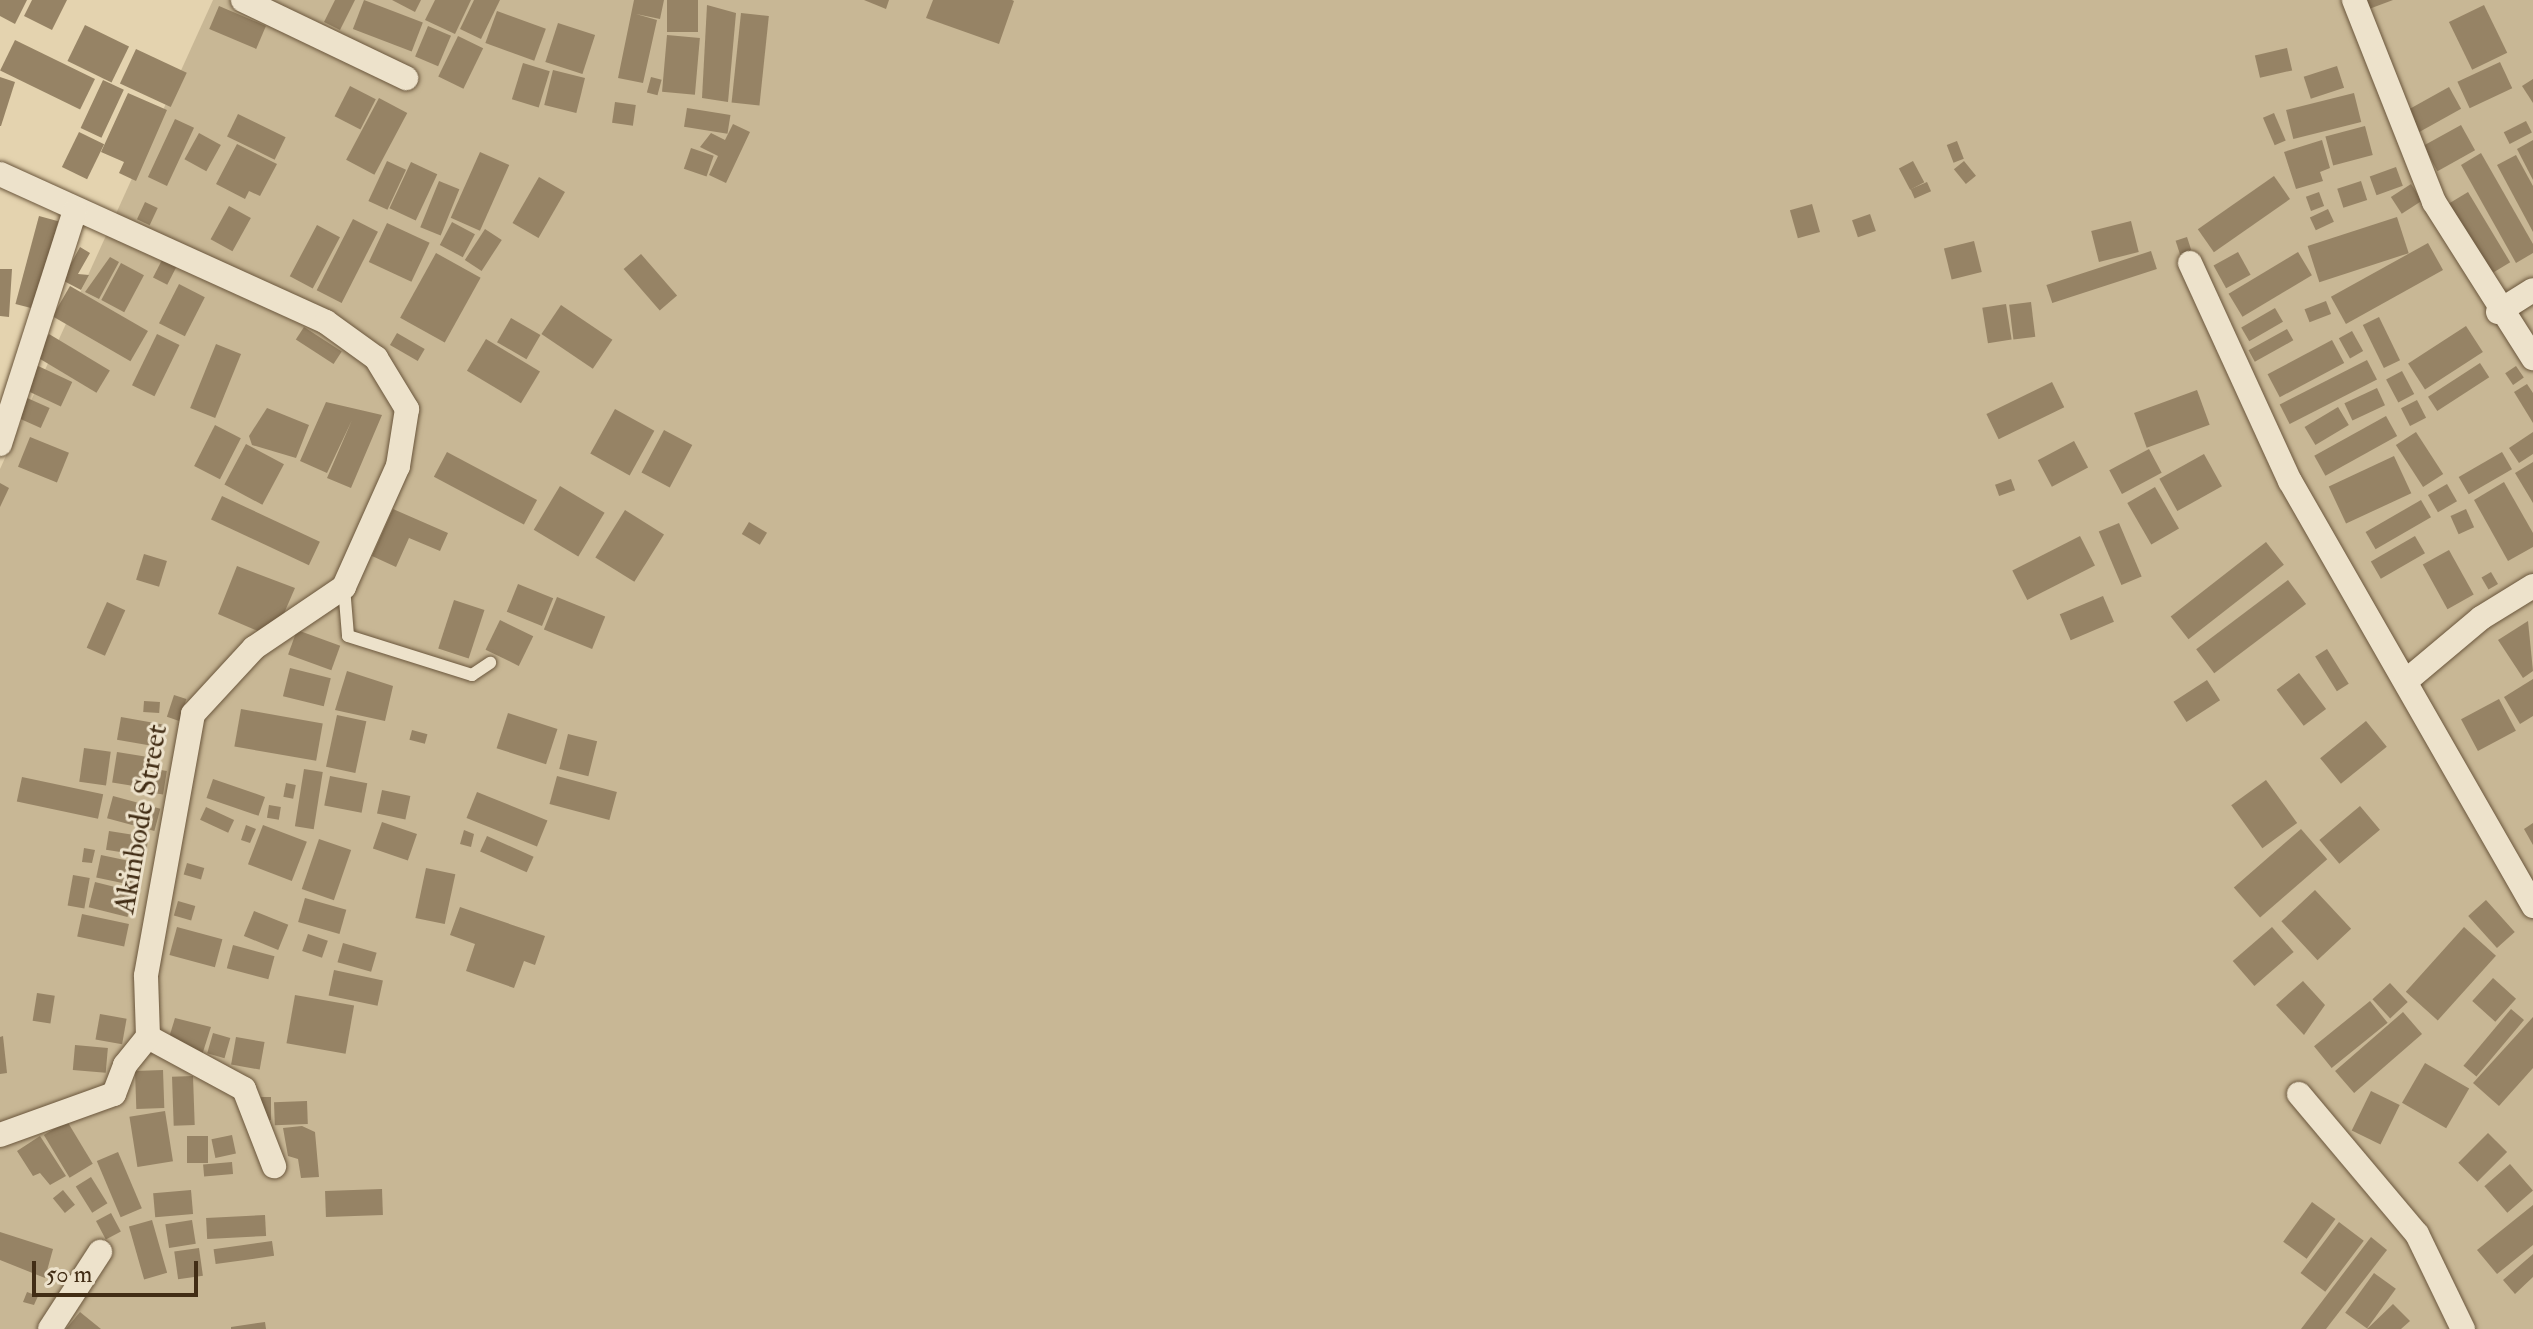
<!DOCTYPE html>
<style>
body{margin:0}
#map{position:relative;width:2533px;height:1329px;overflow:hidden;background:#e4d3af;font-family:"IM FELL Double Pica",serif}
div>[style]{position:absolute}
.green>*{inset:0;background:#c8b795}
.building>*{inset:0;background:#968365;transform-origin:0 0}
.roads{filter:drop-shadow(0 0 2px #6a563c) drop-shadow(0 0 2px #6a563c)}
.service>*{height:12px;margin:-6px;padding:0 6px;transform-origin:6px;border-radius:6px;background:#ede2cb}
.minor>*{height:24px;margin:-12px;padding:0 12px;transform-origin:12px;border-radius:12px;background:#ede2cb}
span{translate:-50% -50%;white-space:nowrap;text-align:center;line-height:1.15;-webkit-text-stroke:6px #ede2cb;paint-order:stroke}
.street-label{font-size:30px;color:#422d15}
.scale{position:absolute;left:32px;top:1261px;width:166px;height:36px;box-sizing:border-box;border:4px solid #422d15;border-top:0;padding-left:10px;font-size:24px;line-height:28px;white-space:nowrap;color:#422d15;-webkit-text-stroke:6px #ede2cb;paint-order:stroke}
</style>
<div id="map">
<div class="green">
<i style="clip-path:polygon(213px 0,2533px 0,2533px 1329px,0 1329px,0 469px)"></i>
</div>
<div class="building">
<i style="clip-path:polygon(0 0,27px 0,15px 24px,0 16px)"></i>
<i style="clip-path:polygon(32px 0,67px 0,52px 30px,24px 16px)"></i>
<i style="clip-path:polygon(335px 0,355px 0,340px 30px,324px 22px)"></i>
<i style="left:364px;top:0;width:63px;height:31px;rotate:21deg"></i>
<i style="clip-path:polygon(392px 0,421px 0,415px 12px)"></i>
<i style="clip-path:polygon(435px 0,471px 0,455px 34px,425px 20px)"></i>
<i style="clip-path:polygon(474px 0,500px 0,481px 39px,460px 29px)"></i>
<i style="clip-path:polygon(634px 0,664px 0,660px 19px,636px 14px,657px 20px,643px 83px,618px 78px)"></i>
<i style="left:667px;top:0;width:31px;height:32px"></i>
<i style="clip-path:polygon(864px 0,889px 0,886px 9px)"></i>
<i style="clip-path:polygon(933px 0,1012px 0,1014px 1px,999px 44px,926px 18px)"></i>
<i style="clip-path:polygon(2366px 0,2393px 0,2369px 9px)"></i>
<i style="clip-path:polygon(707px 5px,736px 13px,728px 102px,702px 98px)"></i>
<i style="left:2484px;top:5px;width:53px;height:39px;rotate:64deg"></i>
<i style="left:219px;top:6px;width:51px;height:25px;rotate:23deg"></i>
<i style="left:497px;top:11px;width:52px;height:34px;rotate:20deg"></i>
<i style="left:741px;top:13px;width:28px;height:90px;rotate:6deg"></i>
<i style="left:558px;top:23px;width:39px;height:41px;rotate:18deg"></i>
<i style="left:85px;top:25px;width:49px;height:40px;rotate:26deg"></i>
<i style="left:428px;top:26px;width:25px;height:33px;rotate:23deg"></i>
<i style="left:667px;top:35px;width:33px;height:57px;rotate:5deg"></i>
<i style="left:458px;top:36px;width:28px;height:45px;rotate:26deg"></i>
<i style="left:15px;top:40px;width:89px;height:34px;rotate:26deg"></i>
<i style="left:2287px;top:48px;width:23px;height:33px;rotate:77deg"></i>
<i style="left:136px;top:49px;width:56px;height:38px;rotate:25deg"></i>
<i style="left:2500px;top:62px;width:29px;height:47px;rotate:65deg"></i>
<i style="left:523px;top:63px;width:28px;height:38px;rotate:17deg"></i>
<i style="left:2337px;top:66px;width:23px;height:35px;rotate:72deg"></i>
<i style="left:553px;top:70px;width:33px;height:36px;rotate:14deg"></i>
<i style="clip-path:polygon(0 77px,15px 82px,1px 126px,0 126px)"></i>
<i style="left:651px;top:77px;width:11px;height:16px;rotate:15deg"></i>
<i style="clip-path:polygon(2533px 79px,2533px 103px,2522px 86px)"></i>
<i style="left:103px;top:80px;width:23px;height:53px;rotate:25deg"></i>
<i style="left:350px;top:86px;width:29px;height:34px;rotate:27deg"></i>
<i style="left:2449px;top:87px;width:25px;height:56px;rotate:61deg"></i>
<i style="clip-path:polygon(128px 93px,167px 110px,136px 181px,119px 173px,124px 162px,101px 152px)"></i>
<i style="left:2354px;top:93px;width:30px;height:70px;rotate:76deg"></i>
<i style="left:379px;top:98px;width:32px;height:70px;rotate:28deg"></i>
<i style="left:615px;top:102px;width:21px;height:21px;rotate:8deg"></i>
<i style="left:687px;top:108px;width:44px;height:19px;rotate:9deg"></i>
<i style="left:2274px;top:113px;width:30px;height:12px;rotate:67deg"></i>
<i style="left:238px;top:114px;width:53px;height:25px;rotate:26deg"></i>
<i style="left:175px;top:119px;width:21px;height:64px;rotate:25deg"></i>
<i style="left:2526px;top:121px;width:13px;height:25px;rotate:63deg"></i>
<i style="clip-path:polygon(733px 124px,750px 132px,726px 183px,709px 175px,718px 156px,700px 147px,711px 133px,725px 140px)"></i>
<i style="left:2461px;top:125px;width:29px;height:43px;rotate:61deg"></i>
<i style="left:2365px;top:126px;width:30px;height:41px;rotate:75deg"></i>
<i style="left:79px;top:132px;width:28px;height:39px;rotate:26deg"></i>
<i style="left:199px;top:133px;width:25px;height:30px;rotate:29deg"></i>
<i style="clip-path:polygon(2322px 140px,2330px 168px,2320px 172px,2323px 181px,2296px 189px,2284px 152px)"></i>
<i style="clip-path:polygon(2533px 140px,2533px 180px,2517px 149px)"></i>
<i style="left:1957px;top:141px;width:19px;height:11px;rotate:69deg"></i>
<i style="clip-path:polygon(237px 144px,277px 164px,260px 196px,249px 191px,245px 199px,216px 184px)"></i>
<i style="left:691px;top:148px;width:24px;height:22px;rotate:19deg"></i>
<i style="left:480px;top:152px;width:32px;height:72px;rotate:24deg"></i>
<i style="clip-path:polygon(2481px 153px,2533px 244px,2533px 253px,2516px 263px,2461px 165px)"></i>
<i style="clip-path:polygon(2516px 155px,2533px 186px,2533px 232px,2497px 165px)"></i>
<i style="left:387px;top:161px;width:21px;height:44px;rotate:25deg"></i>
<i style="left:1913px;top:161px;width:24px;height:16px;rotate:62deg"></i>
<i style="left:1964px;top:161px;width:19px;height:13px;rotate:51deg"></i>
<i style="left:411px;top:162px;width:29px;height:51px;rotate:25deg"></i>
<i style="left:2396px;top:167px;width:20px;height:28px;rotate:70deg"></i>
<i style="left:2274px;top:176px;width:28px;height:93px;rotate:55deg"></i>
<i style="left:539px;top:177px;width:30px;height:53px;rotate:30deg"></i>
<i style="left:439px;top:181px;width:22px;height:50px;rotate:22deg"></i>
<i style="left:2361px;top:181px;width:20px;height:25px;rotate:72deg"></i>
<i style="left:1927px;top:182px;width:10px;height:18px;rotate:66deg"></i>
<i style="left:2411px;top:184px;width:20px;height:24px;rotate:57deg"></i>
<i style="left:2319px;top:192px;width:15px;height:14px;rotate:70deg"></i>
<i style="left:2468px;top:192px;width:82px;height:27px;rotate:59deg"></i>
<i style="left:145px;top:202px;width:14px;height:19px;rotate:25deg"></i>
<i style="left:1812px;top:204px;width:29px;height:23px;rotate:74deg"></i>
<i style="left:229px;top:206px;width:25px;height:38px;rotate:29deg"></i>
<i style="left:2328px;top:209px;width:14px;height:20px;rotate:65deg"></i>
<i style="left:1870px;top:214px;width:18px;height:19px;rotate:71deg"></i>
<i style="left:39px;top:216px;width:20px;height:91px;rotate:15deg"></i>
<i style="left:2397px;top:217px;width:38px;height:94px;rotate:72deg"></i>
<i style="left:353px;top:219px;width:28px;height:80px;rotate:27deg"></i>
<i style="left:2131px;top:221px;width:32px;height:41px;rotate:76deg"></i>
<i style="left:452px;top:222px;width:26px;height:26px;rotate:28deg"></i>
<i style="left:387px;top:223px;width:47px;height:43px;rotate:25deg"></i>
<i style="left:317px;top:225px;width:26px;height:58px;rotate:28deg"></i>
<i style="left:485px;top:229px;width:20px;height:37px;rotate:33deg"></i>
<i style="left:2187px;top:237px;width:20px;height:12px;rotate:72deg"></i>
<i style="left:1974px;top:241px;width:32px;height:31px;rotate:76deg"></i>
<i style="left:2428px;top:243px;width:31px;height:111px;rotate:61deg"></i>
<i style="clip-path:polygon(80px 247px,90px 253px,78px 274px,89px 275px,81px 290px,62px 280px)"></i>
<i style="left:2151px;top:251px;width:19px;height:110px;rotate:72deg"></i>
<i style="left:2238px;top:252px;width:26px;height:28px;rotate:61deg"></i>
<i style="left:2298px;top:252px;width:27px;height:81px;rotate:59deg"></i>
<i style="left:436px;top:253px;width:51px;height:74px;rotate:29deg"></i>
<i style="left:641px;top:254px;width:55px;height:23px;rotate:49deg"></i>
<i style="clip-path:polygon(110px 257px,119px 262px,99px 299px,85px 292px)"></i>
<i style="left:163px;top:258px;width:16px;height:22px;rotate:27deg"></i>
<i style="left:121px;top:263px;width:26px;height:42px;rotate:28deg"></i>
<i style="clip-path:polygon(0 269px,12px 269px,9px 317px,0 316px)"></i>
<i style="left:179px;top:284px;width:29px;height:44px;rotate:27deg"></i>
<i style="left:70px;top:286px;width:90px;height:35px;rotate:30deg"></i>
<i style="left:2326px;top:301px;width:14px;height:23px;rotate:69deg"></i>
<i style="left:2031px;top:302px;width:35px;height:22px;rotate:83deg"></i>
<i style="left:2006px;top:304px;width:36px;height:24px;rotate:81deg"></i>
<i style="left:561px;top:305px;width:62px;height:35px;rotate:34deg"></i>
<i style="left:2275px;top:308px;width:16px;height:39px;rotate:60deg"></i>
<i style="left:2379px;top:317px;width:48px;height:18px;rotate:64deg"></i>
<i style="left:511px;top:318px;width:34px;height:28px;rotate:30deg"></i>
<i style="left:2466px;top:326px;width:31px;height:69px;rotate:57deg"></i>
<i style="left:304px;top:327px;width:45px;height:15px;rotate:33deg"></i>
<i style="left:2287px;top:329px;width:13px;height:44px;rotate:61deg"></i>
<i style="left:2352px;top:331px;width:23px;height:15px;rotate:61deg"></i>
<i style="left:397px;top:333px;width:32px;height:14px;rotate:30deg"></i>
<i style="left:49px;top:334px;width:71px;height:26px;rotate:31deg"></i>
<i style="left:157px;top:334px;width:25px;height:57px;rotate:26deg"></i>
<i style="left:486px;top:339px;width:63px;height:37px;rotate:31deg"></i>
<i style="left:2332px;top:340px;width:26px;height:73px;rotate:62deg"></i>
<i style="left:216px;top:344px;width:27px;height:69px;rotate:22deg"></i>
<i style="left:2367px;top:360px;width:22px;height:98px;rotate:63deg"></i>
<i style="left:2480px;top:363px;width:17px;height:62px;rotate:57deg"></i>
<i style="left:36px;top:365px;width:40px;height:27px;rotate:25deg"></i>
<i style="left:2516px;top:366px;width:14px;height:13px;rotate:56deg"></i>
<i style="left:2402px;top:371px;width:26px;height:18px;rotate:62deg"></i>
<i style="left:2052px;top:382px;width:28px;height:73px;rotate:64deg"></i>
<i style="clip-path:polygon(2527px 384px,2533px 393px,2533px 423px,2514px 392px)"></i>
<i style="left:2377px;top:388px;width:19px;height:36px;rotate:65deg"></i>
<i style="left:2197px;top:390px;width:37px;height:67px;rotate:70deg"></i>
<i style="left:25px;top:397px;width:27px;height:22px;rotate:24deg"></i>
<i style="left:2417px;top:400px;width:20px;height:18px;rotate:63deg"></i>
<i style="clip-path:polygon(326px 402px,382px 415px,351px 488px,327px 478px,352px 420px,327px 473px,300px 461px)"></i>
<i style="left:2338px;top:407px;width:21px;height:39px;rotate:59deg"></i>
<i style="clip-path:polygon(267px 408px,309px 425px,296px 458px,252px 445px,249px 436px)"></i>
<i style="left:615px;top:409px;width:45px;height:51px;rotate:29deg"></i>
<i style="left:2386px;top:416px;width:23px;height:82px;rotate:61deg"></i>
<i style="left:215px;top:425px;width:29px;height:46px;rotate:27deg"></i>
<i style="left:664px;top:430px;width:32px;height:48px;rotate:28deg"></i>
<i style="left:2416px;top:432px;width:50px;height:24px;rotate:57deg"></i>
<i style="clip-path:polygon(2533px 432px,2533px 454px,2519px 463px,2509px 448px)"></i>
<i style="left:30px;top:437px;width:42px;height:32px;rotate:22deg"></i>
<i style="left:2074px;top:441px;width:30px;height:41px;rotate:62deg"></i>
<i style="left:246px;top:444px;width:43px;height:46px;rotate:28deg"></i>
<i style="left:2149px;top:449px;width:27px;height:45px;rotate:62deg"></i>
<i style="left:447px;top:452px;width:102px;height:28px;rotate:28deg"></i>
<i style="left:2502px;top:452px;width:20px;height:50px;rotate:60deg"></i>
<i style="left:2204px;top:454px;width:37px;height:51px;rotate:61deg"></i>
<i style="left:2394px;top:456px;width:41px;height:72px;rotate:65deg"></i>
<i style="clip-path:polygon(2533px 462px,2533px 503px,2515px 473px)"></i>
<i style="left:2011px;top:479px;width:12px;height:17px;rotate:70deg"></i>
<i style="clip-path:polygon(2504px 482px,2533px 533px,2533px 547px,2508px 561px,2474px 500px)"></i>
<i style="clip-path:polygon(0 483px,9px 488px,0 507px)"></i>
<i style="left:2447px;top:484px;width:20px;height:22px;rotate:60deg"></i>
<i style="left:560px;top:486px;width:52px;height:51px;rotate:31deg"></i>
<i style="left:2155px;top:487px;width:48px;height:32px;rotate:60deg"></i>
<i style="left:222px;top:496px;width:108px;height:26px;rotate:25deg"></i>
<i style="left:2421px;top:500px;width:20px;height:64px;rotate:60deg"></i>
<i style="clip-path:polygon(393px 509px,448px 533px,440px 551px,409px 538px,396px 567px,372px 556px)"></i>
<i style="left:2466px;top:509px;width:20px;height:17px;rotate:66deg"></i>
<i style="left:625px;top:510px;width:46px;height:56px;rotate:32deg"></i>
<i style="left:749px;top:522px;width:21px;height:14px;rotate:31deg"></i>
<i style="left:2119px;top:523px;width:58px;height:22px;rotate:67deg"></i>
<i style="left:2080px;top:536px;width:33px;height:76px;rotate:63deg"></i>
<i style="left:2415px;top:536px;width:20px;height:51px;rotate:60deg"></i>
<i style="left:2266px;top:542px;width:29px;height:121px;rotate:52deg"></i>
<i style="left:2449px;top:550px;width:51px;height:30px;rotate:61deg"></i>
<i style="left:144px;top:554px;width:24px;height:27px;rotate:17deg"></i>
<i style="clip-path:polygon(237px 566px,295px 588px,282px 618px,258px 631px,218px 614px)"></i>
<i style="left:2491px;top:572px;width:14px;height:11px;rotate:60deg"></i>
<i style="left:2288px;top:580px;width:30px;height:115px;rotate:53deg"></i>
<i style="left:518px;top:584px;width:38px;height:30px;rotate:22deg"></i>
<i style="left:2103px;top:596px;width:28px;height:47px;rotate:67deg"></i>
<i style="left:557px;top:597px;width:52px;height:35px;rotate:22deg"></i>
<i style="left:454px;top:600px;width:32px;height:51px;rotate:18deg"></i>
<i style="left:107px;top:602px;width:20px;height:50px;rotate:24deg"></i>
<i style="left:500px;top:620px;width:37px;height:33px;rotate:26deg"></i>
<i style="clip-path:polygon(2528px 621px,2533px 671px,2523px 678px,2498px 640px)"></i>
<i style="left:297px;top:630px;width:46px;height:26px;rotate:20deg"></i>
<i style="left:2327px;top:649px;width:41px;height:14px;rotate:58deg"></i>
<i style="left:290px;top:668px;width:42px;height:29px;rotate:14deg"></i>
<i style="clip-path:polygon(347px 671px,393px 686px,385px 721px,335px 710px)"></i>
<i style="left:2299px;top:673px;width:45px;height:28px;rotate:53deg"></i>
<i style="clip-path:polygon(2533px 679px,2533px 716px,2520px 724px,2504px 697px)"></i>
<i style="left:2207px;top:680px;width:24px;height:40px;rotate:57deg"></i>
<i style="left:174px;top:695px;width:13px;height:23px;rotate:18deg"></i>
<i style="left:2499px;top:699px;width:36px;height:43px;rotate:62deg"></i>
<i style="left:144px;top:701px;width:16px;height:11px;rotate:4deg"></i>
<i style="left:241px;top:709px;width:83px;height:38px;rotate:10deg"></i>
<i style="left:508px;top:713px;width:52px;height:37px;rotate:18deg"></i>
<i style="left:337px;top:715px;width:30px;height:53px;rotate:12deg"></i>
<i style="left:121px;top:717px;width:47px;height:23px;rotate:10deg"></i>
<i style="left:2366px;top:721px;width:33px;height:59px;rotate:51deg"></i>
<i style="left:412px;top:730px;width:16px;height:10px;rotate:15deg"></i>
<i style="left:568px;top:734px;width:30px;height:36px;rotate:14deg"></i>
<i style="left:84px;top:748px;width:27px;height:34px;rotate:8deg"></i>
<i style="left:117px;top:752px;width:33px;height:31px;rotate:9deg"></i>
<i style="left:155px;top:769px;width:12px;height:24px;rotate:9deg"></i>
<i style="left:304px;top:769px;width:19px;height:58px;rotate:9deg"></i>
<i style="left:330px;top:776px;width:38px;height:30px;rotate:11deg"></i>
<i style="left:557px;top:776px;width:62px;height:29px;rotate:15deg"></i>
<i style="left:22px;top:777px;width:83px;height:25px;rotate:12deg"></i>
<i style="left:213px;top:779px;width:55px;height:20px;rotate:19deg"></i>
<i style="left:2266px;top:780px;width:53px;height:43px;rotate:54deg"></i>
<i style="left:286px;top:783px;width:10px;height:14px;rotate:11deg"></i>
<i style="left:382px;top:790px;width:29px;height:24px;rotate:12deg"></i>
<i style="left:477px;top:792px;width:76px;height:28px;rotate:22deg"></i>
<i style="left:113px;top:796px;width:49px;height:23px;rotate:15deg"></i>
<i style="left:269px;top:805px;width:12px;height:13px;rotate:9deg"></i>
<i style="left:2360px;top:806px;width:31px;height:53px;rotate:50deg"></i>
<i style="left:206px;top:807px;width:31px;height:14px;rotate:25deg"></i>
<i style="left:382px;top:822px;width:37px;height:28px;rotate:19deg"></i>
<i style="clip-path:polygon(2533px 823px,2533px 845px,2524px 829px)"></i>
<i style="clip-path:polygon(246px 825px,256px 829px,250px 843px,241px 840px)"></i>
<i style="left:263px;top:825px;width:47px;height:42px;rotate:21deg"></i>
<i style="left:2301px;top:829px;width:40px;height:89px;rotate:49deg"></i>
<i style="clip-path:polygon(464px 830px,474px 834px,471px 847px,460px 844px)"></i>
<i style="left:109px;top:831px;width:40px;height:19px;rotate:9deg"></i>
<i style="left:487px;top:836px;width:51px;height:17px;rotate:24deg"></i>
<i style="left:319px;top:839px;width:34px;height:53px;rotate:19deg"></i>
<i style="clip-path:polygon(84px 848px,95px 850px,92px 863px,82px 862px)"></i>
<i style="left:101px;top:855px;width:40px;height:23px;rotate:12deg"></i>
<i style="left:187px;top:863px;width:18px;height:12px;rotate:16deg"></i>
<i style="left:426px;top:868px;width:30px;height:51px;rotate:12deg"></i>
<i style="left:73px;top:875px;width:17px;height:31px;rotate:10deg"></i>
<i style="left:95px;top:882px;width:40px;height:26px;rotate:14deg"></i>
<i style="left:2315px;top:890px;width:53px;height:46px;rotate:47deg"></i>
<i style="left:305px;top:898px;width:43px;height:25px;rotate:16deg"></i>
<i style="left:2486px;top:900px;width:43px;height:24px;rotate:48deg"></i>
<i style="left:178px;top:901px;width:18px;height:15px;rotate:16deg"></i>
<i style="clip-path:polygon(460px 907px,545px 936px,535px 965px,524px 961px,514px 988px,466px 971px,475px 944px,450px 935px)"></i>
<i style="left:254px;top:911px;width:37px;height:27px;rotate:22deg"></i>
<i style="left:82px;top:914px;width:48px;height:23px;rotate:12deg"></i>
<i style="left:177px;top:927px;width:47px;height:29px;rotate:15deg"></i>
<i style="left:2272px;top:927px;width:33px;height:52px;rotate:49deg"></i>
<i style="left:2464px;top:927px;width:43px;height:87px;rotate:42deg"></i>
<i style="left:308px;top:934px;width:21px;height:18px;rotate:19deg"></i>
<i style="left:343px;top:943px;width:35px;height:20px;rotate:16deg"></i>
<i style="left:233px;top:945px;width:43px;height:24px;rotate:15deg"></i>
<i style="left:334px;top:970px;width:50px;height:26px;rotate:12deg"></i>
<i style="left:2493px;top:978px;width:31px;height:31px;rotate:42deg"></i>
<i style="clip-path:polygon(2303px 981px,2325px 1005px,2304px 1035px,2276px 1005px)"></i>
<i style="left:2390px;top:983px;width:26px;height:24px;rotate:47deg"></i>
<i style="left:37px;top:993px;width:18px;height:28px;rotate:9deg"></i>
<i style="left:295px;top:995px;width:60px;height:49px;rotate:10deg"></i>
<i style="left:2370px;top:1001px;width:28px;height:72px;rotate:51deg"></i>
<i style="left:2511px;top:1009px;width:17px;height:74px;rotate:40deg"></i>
<i style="left:2403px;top:1012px;width:29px;height:90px;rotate:49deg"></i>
<i style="left:100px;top:1014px;width:27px;height:26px;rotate:10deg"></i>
<i style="clip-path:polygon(2533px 1017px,2533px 1068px,2499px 1106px,2473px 1083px)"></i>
<i style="clip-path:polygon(175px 1018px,211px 1027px,202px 1055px,168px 1041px)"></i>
<i style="left:213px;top:1033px;width:18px;height:21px;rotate:16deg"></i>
<i style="clip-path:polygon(3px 1036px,7px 1073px,0 1074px,0 1037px)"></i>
<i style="left:236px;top:1037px;width:29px;height:28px;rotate:10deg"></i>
<i style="left:75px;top:1045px;width:33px;height:25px;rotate:5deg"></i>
<i style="left:2425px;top:1063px;width:51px;height:46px;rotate:30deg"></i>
<i style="left:163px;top:1070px;width:38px;height:28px;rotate:88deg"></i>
<i style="left:193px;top:1076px;width:49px;height:21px;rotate:88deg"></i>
<i style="left:2371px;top:1091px;width:32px;height:44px;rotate:26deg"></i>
<i style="left:261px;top:1097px;width:10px;height:23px"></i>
<i style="left:307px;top:1101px;width:23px;height:33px;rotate:88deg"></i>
<i style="left:165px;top:1111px;width:51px;height:36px;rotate:81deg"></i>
<i style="left:67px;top:1121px;width:50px;height:27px;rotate:59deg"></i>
<i style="clip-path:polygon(302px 1126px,315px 1132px,319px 1177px,301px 1178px,298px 1159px,288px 1156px,283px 1128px)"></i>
<i style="left:2488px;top:1133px;width:27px;height:42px;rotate:45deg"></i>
<i style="left:232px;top:1135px;width:19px;height:21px;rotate:78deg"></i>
<i style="clip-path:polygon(40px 1136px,66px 1176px,50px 1185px,40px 1173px,33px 1176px,17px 1151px)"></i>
<i style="left:187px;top:1136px;width:21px;height:27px"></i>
<i style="left:118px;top:1152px;width:61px;height:23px;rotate:67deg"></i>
<i style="left:232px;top:1162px;width:12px;height:29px;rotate:85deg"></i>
<i style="left:2510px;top:1164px;width:35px;height:34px;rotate:49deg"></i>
<i style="left:91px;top:1177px;width:31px;height:18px;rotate:58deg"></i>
<i style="left:382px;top:1189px;width:26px;height:57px;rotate:88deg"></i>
<i style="left:63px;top:1190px;width:19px;height:13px;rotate:51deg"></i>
<i style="left:191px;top:1190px;width:24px;height:38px;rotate:85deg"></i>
<i style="left:2312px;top:1202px;width:29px;height:49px;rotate:36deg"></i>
<i style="clip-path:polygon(2533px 1205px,2533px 1245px,2497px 1274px,2477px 1250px)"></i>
<i style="left:111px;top:1213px;width:21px;height:17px;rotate:62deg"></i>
<i style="left:265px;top:1215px;width:21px;height:59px;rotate:87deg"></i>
<i style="left:152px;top:1220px;width:55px;height:24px;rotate:74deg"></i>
<i style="left:192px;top:1220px;width:24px;height:27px;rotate:81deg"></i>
<i style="left:2339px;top:1222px;width:31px;height:64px;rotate:37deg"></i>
<i style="clip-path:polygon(0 1232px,53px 1249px,45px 1278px,0 1260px)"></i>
<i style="clip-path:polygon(2371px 1237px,2387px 1250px,2326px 1329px,2301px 1329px)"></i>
<i style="left:272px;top:1241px;width:15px;height:59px;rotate:82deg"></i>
<i style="left:199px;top:1248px;width:28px;height:25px;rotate:82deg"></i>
<i style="clip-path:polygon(2533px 1254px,2533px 1277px,2515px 1294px,2503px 1280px)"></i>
<i style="left:2374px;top:1273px;width:27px;height:49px;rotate:36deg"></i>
<i style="clip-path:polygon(27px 1292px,38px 1296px,34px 1305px,23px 1302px)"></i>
<i style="clip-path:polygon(2393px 1304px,2410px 1321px,2401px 1329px,2367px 1329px)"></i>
<i style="clip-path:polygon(80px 1312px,101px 1329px,66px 1329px)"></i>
<i style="clip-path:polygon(265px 1322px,266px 1329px,231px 1329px,231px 1327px)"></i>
</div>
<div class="roads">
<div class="service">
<i style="left:344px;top:587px;width:49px;rotate:85.3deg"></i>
<i style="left:348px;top:636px;width:130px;rotate:17.5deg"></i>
<i style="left:472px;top:675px;width:22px;rotate:-34deg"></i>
</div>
<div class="minor">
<i style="left:243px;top:0;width:181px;rotate:25.6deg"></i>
<i style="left:2354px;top:0;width:217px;rotate:68.4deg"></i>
<i style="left:2434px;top:202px;width:185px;rotate:57.6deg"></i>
<i style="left:0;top:174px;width:358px;rotate:24.4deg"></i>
<i style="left:326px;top:322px;width:62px;rotate:35.8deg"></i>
<i style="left:376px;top:358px;width:60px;rotate:58.7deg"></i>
<i style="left:407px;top:409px;width:58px;rotate:99deg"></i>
<i style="left:398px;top:466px;width:133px;rotate:114.1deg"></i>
<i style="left:344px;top:587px;width:109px;rotate:145.9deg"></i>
<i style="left:254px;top:648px;width:90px;rotate:132.7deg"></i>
<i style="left:193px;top:714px;width:266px;rotate:100.2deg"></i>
<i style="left:146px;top:976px;width:61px;rotate:88.1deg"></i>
<i style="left:148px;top:1037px;width:109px;rotate:28.4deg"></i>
<i style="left:244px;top:1089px;width:83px;rotate:68.7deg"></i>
<i style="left:2190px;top:263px;width:240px;rotate:65.4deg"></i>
<i style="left:2290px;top:481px;width:490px;rotate:60.2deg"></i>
<i style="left:2498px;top:312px;width:41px;rotate:-32.2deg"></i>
<i style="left:0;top:444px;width:245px;rotate:-72.2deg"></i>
<i style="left:2406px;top:681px;width:98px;rotate:-40deg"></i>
<i style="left:2481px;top:618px;width:61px;rotate:-31.6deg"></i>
<i style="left:2299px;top:1094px;width:183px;rotate:49.9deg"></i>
<i style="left:2417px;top:1234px;width:106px;rotate:64.2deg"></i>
<i style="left:0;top:1135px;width:121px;rotate:-19.8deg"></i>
<i style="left:114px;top:1094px;width:31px;rotate:-69deg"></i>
<i style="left:125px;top:1065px;width:36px;rotate:-51deg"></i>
<i style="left:50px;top:1329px;width:92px;rotate:-57deg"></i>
</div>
</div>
<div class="street-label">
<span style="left:141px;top:819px;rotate:-80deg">Akinbode Street</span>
</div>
<div class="scale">50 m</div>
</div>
